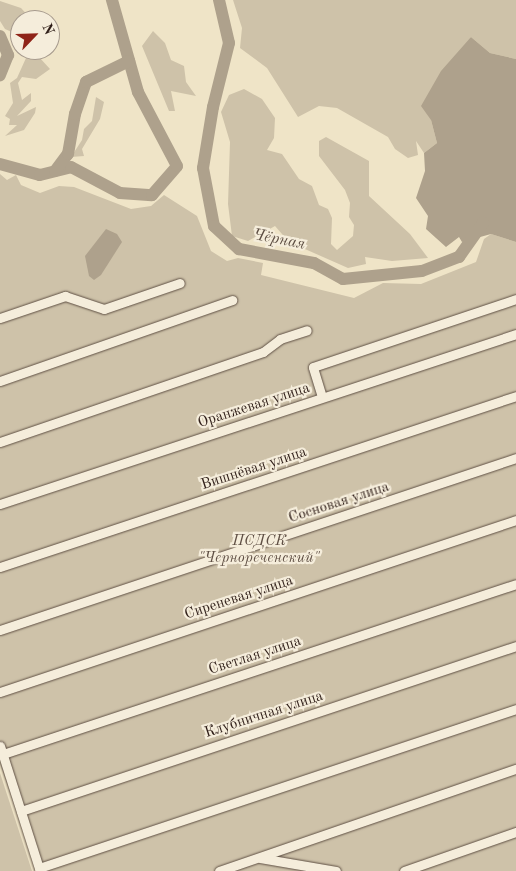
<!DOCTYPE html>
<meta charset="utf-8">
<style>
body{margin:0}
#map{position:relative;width:516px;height:871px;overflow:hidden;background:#efe4c7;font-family:"Old Standard TT",serif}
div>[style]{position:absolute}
.green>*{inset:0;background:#cec2a9}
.water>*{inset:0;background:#aea18c}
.river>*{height:12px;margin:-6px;padding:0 6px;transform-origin:6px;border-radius:6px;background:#aea18c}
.roads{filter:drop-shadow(0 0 1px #5f5044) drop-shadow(0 0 1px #5f5044)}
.minor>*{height:9px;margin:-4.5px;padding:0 4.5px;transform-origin:4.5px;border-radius:4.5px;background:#f5eddb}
span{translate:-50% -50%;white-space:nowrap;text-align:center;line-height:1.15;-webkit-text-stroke:4.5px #f5eddb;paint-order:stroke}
.street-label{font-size:15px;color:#2f1e18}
.park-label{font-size:15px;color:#5f4f44;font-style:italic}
.water-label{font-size:16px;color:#5b4c41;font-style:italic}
.north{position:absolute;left:10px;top:10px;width:50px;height:50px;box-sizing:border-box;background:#f5eddb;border:1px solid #a69a8d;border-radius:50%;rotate:66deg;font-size:14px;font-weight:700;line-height:20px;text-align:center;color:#2f1e18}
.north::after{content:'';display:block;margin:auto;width:18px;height:22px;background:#8f2418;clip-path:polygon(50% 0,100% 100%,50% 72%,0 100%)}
</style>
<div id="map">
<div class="green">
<i style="clip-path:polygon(233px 0,516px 0,516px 59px,490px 53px,471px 37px,431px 120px,437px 143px,424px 153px,416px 141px,418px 155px,408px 158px,395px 149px,388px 137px,337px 108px,319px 106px,298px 117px,267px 68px,240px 48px,242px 28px)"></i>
<i style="clip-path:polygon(0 1px,21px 8px,32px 20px,20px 20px,20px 30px,14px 33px,5px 29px,0 21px)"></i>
<i style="clip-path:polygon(153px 31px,165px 43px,171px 60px,184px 66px,186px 82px,196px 96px,171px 91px,175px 111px,169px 111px,142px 46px)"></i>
<i style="clip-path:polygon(39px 57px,50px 69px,36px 79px,22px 77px,18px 83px,22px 100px,31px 93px,31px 101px,17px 116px,36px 107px,35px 113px,24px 130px,5px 136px,17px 125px,9px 125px,10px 119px,5px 116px,13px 103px,10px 83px,17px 78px,26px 58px)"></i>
<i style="clip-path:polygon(244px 89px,262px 99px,275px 118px,274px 138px,267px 150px,282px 154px,299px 179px,312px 186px,319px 205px,328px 209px,332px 218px,331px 244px,337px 250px,353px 236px,354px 225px,349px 217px,350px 203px,345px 190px,319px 156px,319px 141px,326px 137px,369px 161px,369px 196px,410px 234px,428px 258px,392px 261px,365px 257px,366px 264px,348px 268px,289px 242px,275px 226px,248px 241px,232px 236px,228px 204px,230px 142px,221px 112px,229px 95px)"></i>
<i style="clip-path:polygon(96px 97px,104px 102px,100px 119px,82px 149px,84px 156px,71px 157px,82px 140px,84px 129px,92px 121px)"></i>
<i style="clip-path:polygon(0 174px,7px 180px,16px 175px,21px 185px,40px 193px,59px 186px,74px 187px,131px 209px,151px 206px,164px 195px,197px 216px,211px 251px,227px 261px,238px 258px,263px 263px,261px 275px,354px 298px,383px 283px,421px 284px,476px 262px,484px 239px,491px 234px,516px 242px,516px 871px,37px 871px,0 764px)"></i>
<i style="clip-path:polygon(0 773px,32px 871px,0 871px)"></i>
</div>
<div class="water">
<i style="clip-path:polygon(471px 37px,490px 53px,516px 59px,516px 242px,491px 234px,462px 242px,459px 237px,446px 247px,426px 229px,428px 216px,416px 198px,425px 171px,424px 153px,437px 143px,431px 120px,421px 106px,441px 71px)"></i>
<i style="clip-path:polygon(106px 229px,117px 234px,122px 242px,101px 275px,94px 280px,89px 276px,85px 256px)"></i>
</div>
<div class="river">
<i style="left:219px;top:0;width:44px;rotate:76.9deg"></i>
<i style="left:229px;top:43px;width:66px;rotate:104deg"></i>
<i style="left:213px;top:107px;width:62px;rotate:99.3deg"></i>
<i style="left:203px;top:168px;width:59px;rotate:79.3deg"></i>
<i style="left:214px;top:226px;width:34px;rotate:43deg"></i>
<i style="left:239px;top:249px;width:76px;rotate:10.6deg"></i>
<i style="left:314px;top:263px;width:33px;rotate:29deg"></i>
<i style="left:343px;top:279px;width:79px;rotate:-5.8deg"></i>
<i style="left:422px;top:271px;width:40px;rotate:-21deg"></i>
<i style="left:459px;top:257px;width:42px;rotate:-54.8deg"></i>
<i style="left:0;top:36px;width:21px;rotate:67deg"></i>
<i style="left:8px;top:55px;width:22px;rotate:112deg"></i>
<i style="left:0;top:164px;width:41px;rotate:15.4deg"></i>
<i style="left:40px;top:175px;width:32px;rotate:-14deg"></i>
<i style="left:71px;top:167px;width:55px;rotate:28deg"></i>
<i style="left:120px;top:193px;width:32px;rotate:4deg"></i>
<i style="left:152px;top:195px;width:38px;rotate:-49deg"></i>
<i style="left:177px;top:166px;width:84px;rotate:-117.8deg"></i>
<i style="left:138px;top:92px;width:96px;rotate:-105.8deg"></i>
<i style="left:55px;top:171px;width:21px;rotate:-53deg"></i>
<i style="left:68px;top:154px;width:41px;rotate:-80.1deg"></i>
<i style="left:75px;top:114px;width:34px;rotate:-71deg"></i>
<i style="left:86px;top:82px;width:48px;rotate:-26deg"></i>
</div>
<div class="roads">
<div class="minor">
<i style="left:0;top:318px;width:69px;rotate:-18.7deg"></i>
<i style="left:65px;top:296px;width:41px;rotate:18.4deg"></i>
<i style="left:104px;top:309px;width:80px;rotate:-18.9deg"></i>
<i style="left:0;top:381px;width:246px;rotate:-19.2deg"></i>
<i style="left:322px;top:397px;width:31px;rotate:-107deg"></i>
<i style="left:313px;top:367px;width:214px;rotate:-18.5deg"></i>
<i style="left:0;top:442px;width:278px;rotate:-18.9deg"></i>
<i style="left:263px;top:352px;width:21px;rotate:-37deg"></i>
<i style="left:280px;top:339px;width:28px;rotate:-18deg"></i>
<i style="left:0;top:504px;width:543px;rotate:-18.23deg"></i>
<i style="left:0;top:567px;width:544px;rotate:-18.33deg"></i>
<i style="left:0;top:630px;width:544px;rotate:-18.43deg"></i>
<i style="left:0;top:692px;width:544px;rotate:-18.43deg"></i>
<i style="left:0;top:746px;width:131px;rotate:72.3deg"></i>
<i style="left:3px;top:754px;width:540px;rotate:-18.33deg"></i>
<i style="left:21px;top:811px;width:522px;rotate:-18.43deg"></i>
<i style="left:260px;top:858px;width:77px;rotate:9.7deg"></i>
<i style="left:39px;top:868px;width:503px;rotate:-18.43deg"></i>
<i style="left:219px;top:871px;width:314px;rotate:-19deg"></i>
<i style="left:404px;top:871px;width:119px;rotate:-19.2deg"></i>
</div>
</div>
<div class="street-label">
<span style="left:254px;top:406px;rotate:-18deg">Оранжевая улица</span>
<span style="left:254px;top:469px;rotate:-18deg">Вишнёвая улица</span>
<span style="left:339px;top:503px;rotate:-18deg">Сосновая улица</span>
<span style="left:239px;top:598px;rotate:-18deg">Сиреневая улица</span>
<span style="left:255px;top:656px;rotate:-18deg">Светлая улица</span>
<span style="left:264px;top:715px;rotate:-18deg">Клубничная улица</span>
</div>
<div class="park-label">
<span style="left:259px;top:550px">ПСДСК<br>"Чернореченский"</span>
</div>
<div class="water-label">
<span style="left:279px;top:240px;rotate:11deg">Чёрная</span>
</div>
<div class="north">N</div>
</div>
